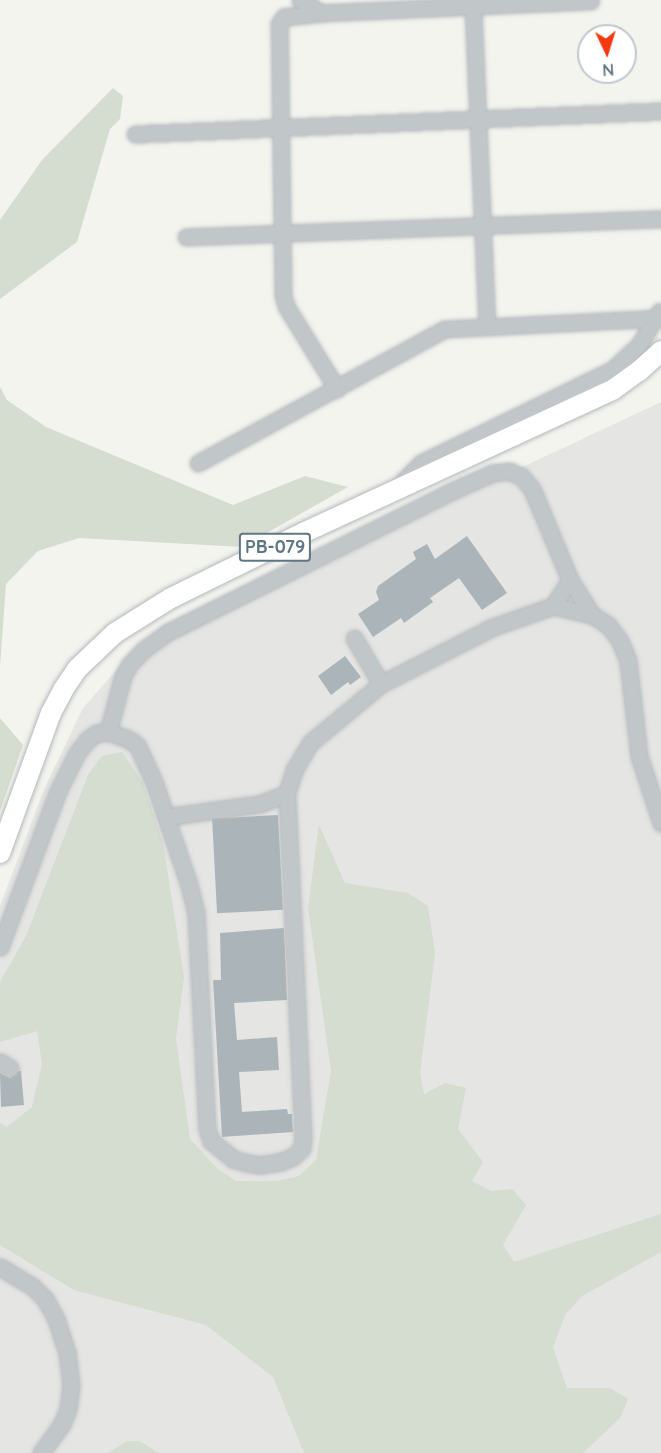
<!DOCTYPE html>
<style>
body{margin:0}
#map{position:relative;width:661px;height:1453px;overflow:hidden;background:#f4f4ef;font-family:Quicksand,sans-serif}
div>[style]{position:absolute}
.built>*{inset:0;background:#e5e5e3}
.green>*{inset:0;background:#d5dcd0}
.building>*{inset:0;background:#abb5b9;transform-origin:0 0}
.roads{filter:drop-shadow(0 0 2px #b4b9bc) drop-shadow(0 0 2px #b4b9bc)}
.minor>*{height:15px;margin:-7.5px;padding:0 7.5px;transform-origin:7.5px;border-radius:7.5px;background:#c1c6c9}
.major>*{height:20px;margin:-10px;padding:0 10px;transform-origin:10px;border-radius:10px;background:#fff}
span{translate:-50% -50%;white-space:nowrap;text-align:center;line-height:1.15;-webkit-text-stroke:6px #fff;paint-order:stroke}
.shield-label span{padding:2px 4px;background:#fff;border:2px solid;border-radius:4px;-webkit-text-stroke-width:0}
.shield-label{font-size:18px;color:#607684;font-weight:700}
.north{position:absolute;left:577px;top:24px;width:60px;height:60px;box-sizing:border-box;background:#fff;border:2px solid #bfc8ce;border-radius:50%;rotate:176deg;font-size:16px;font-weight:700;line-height:24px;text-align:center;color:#607684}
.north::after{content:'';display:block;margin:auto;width:21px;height:27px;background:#f5380f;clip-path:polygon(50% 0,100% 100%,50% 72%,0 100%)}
</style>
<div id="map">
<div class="built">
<i style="clip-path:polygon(661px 402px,661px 1453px,0 1453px,0 906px,44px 789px,83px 708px,120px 666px,186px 625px)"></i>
</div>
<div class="green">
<i style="clip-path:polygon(113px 88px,123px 96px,120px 119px,110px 129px,77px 242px,0 299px,0 220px,42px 160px)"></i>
<i style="clip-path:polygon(0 387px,7px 400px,46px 427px,233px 505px,305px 476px,348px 487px,242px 547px,79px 538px,38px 551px,6px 584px,0 667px)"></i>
<i style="clip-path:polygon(0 718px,23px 745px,0 811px)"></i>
<i style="clip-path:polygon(122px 752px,143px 783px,163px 843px,184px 977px,176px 1039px,190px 1139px,218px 1169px,236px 1181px,278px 1181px,299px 1176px,316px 1160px,331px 1071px,308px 908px,319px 825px,345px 883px,408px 893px,428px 906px,435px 953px,420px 1073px,424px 1094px,445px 1083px,466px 1088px,458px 1129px,483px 1162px,472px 1181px,491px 1191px,512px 1189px,526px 1205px,503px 1245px,514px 1262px,661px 1214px,661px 1252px,582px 1296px,565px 1315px,553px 1347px,567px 1388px,610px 1388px,628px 1399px,620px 1418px,583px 1453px,304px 1453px,273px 1377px,206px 1325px,74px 1290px,0 1245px,0 1123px,7px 1127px,32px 1107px,42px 1064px,37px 1031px,0 1042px,0 982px,26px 936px,88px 775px,102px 756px)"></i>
<i style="clip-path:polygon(127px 1441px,139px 1441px,159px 1453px,108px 1453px)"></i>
</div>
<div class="building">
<i style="clip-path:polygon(467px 536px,507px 593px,482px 610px,459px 578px,430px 598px,433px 602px,404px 623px,401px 618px,373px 637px,358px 614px,379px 600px,376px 592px,378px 586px,416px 559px,413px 552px,427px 544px,435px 559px)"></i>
<i style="clip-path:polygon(345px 656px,361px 677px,350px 685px,348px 682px,331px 695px,318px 676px)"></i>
<i style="left:278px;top:815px;width:95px;height:66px;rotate:87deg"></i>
<i style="clip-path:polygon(284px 928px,287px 1000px,234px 1003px,237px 1040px,277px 1037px,279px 1070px,239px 1072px,242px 1112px,287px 1109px,288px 1114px,292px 1114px,293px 1132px,222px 1137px,213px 980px,221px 980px,220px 933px)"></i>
<i style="clip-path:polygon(19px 1071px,21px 1071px,24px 1105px,1px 1107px,0 1073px,10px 1078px)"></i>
</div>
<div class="roads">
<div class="minor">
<i style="left:300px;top:0;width:26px;rotate:31deg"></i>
<i style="left:473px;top:7px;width:318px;rotate:87.5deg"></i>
<i style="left:135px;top:134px;width:527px;rotate:-2.5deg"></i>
<i style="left:186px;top:237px;width:475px;rotate:-2.2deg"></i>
<i style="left:337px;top:389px;width:97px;rotate:-121.6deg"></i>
<i style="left:286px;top:306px;width:11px;rotate:-105deg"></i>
<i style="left:283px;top:295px;width:271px;rotate:-90.8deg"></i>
<i style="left:279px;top:24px;width:9px;rotate:-54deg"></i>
<i style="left:284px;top:17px;width:38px;rotate:-6deg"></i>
<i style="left:322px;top:13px;width:269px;rotate:-2.6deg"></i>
<i style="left:198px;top:463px;width:281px;rotate:-28.5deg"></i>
<i style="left:445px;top:329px;width:216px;rotate:-2.9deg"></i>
<i style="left:396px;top:488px;width:35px;rotate:-45deg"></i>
<i style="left:421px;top:463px;width:212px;rotate:-26deg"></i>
<i style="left:612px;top:370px;width:37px;rotate:-43deg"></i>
<i style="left:639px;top:345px;width:39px;rotate:-59deg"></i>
<i style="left:553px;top:606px;width:40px;rotate:13deg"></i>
<i style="left:381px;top:684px;width:126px;rotate:-27deg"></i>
<i style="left:493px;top:627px;width:64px;rotate:-19.3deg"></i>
<i style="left:553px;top:606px;width:31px;rotate:-57deg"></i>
<i style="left:108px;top:732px;width:58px;rotate:-75deg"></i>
<i style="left:123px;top:676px;width:13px;rotate:-61deg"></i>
<i style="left:129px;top:665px;width:21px;rotate:-47deg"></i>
<i style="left:143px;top:650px;width:29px;rotate:-36deg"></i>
<i style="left:166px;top:633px;width:322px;rotate:-26.4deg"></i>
<i style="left:454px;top:490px;width:42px;rotate:-24.1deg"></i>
<i style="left:492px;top:473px;width:17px;rotate:-7deg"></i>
<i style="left:509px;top:471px;width:13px;rotate:23deg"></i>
<i style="left:521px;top:476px;width:17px;rotate:50deg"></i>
<i style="left:532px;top:489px;width:99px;rotate:67.3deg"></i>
<i style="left:570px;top:580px;width:41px;rotate:57.8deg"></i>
<i style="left:592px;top:615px;width:19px;rotate:32deg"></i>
<i style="left:608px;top:625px;width:20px;rotate:53deg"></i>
<i style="left:620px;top:641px;width:22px;rotate:68deg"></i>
<i style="left:628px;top:661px;width:96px;rotate:83.4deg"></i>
<i style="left:639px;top:756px;width:71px;rotate:71.8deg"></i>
<i style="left:166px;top:817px;width:95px;rotate:-7.9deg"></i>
<i style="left:260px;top:804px;width:29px;rotate:-22deg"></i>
<i style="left:287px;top:793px;width:24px;rotate:-73deg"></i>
<i style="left:294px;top:770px;width:31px;rotate:-59deg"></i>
<i style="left:310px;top:743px;width:92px;rotate:-39.7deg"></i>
<i style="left:381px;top:684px;width:53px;rotate:-120.4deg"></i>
<i style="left:0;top:947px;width:166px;rotate:-69.6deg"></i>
<i style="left:58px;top:791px;width:42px;rotate:-63.4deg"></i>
<i style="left:77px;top:753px;width:16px;rotate:-52deg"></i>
<i style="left:87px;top:740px;width:12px;rotate:-35deg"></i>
<i style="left:97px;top:733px;width:11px;rotate:-5deg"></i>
<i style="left:108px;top:732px;width:21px;rotate:19deg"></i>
<i style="left:128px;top:739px;width:11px;rotate:34deg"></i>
<i style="left:137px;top:745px;width:41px;rotate:65.3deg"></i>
<i style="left:154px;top:782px;width:109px;rotate:71.2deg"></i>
<i style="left:189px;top:885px;width:29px;rotate:76deg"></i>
<i style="left:196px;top:913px;width:215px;rotate:87.1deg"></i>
<i style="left:207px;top:1128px;width:14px;rotate:73deg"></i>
<i style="left:211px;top:1141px;width:28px;rotate:39deg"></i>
<i style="left:233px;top:1159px;width:15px;rotate:16deg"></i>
<i style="left:247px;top:1163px;width:13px;rotate:9deg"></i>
<i style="left:260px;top:1165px;width:20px;rotate:-9deg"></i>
<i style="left:280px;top:1162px;width:15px;rotate:-23deg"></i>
<i style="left:294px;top:1156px;width:11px;rotate:-45deg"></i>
<i style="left:302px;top:1148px;width:11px;rotate:-85deg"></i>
<i style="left:303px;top:1137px;width:344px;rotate:-92.7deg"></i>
<i style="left:0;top:1062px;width:12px;rotate:31deg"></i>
<i style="left:0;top:1267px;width:37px;rotate:31deg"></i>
<i style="left:32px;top:1286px;width:18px;rotate:45deg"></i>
<i style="left:45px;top:1299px;width:23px;rotate:61deg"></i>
<i style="left:56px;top:1319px;width:35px;rotate:72deg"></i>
<i style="left:67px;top:1352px;width:33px;rotate:83deg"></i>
<i style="left:71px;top:1385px;width:24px;rotate:97deg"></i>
<i style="left:68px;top:1409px;width:16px;rotate:112deg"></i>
<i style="left:62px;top:1424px;width:36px;rotate:126deg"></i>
</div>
<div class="major">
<i style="left:0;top:853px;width:149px;rotate:-70deg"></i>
<i style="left:51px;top:713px;width:26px;rotate:-62deg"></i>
<i style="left:63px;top:690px;width:25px;rotate:-56deg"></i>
<i style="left:77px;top:669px;width:52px;rotate:-43.5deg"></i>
<i style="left:115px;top:633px;width:66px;rotate:-32deg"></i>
<i style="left:171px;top:598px;width:149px;rotate:-26.2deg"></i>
<i style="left:305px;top:532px;width:340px;rotate:-24.8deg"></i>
<i style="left:614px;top:389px;width:31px;rotate:-36deg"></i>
<i style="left:639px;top:371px;width:30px;rotate:-42deg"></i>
</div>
</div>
<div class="shield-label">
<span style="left:275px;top:547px">PB-079</span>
</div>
<div class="north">N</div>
</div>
